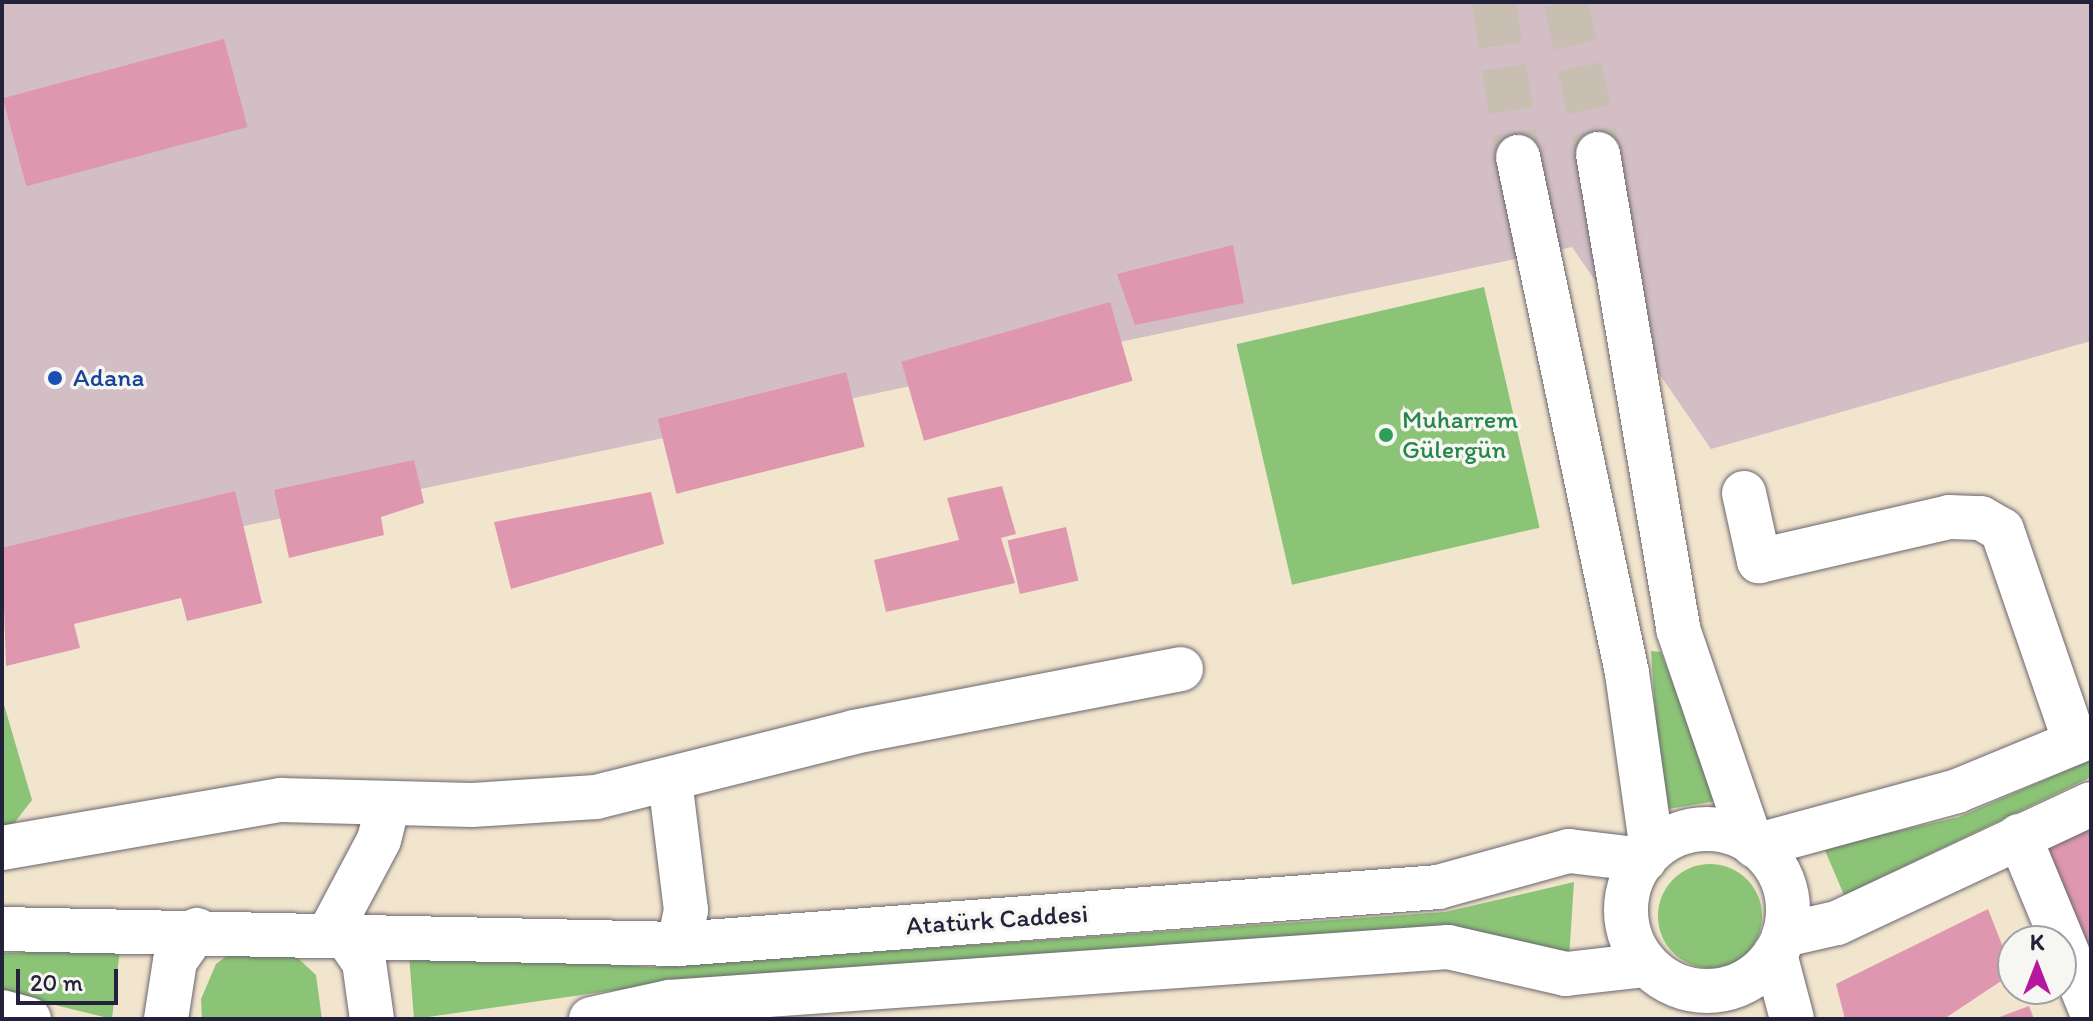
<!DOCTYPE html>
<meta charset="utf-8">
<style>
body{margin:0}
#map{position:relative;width:2093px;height:1021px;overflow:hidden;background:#f2e5ce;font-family:Itim,sans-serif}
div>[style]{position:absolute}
.industrial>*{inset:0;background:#d2bec4}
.green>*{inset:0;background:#8cc477;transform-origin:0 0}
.round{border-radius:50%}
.building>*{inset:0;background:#de97af;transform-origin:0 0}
.major-tunnel>*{height:44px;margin-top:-22px;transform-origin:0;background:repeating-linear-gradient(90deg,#c8beb1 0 44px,transparent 0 66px)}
.roads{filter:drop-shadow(0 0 2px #6b666e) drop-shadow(0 0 2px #6b666e)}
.minor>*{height:44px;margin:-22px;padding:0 22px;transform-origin:22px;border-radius:22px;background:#fff}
.major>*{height:44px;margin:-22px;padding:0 22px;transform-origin:22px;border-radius:22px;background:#fff}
.major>.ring{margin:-22px;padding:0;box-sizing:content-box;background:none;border:44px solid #fff;border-radius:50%}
.dots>*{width:22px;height:22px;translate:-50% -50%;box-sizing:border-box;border:4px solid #f6f6f2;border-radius:50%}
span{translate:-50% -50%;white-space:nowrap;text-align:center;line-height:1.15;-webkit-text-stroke:7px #f6f6f2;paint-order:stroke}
.transit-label{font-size:26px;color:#164399}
.left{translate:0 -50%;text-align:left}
.leisure-label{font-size:26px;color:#27864d}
.street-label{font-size:26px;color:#22223b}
.frame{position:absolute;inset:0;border:4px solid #22223b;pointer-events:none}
.north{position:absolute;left:1997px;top:925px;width:80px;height:80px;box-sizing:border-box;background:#f6f6f2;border:2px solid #a1a1a9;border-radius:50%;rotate:0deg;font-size:22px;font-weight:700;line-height:32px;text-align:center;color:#22223b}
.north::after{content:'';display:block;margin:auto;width:28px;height:36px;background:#b5179e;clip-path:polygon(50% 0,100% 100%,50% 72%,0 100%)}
.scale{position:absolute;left:16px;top:969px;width:102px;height:36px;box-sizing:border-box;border:4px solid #22223b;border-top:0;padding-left:10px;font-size:24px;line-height:28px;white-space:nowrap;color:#22223b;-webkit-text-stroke:6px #f6f6f2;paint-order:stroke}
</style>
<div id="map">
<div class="industrial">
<i style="clip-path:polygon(2px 2px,2091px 2px,2091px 341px,1711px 449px,1572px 247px,2px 577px)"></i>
</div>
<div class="green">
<i style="left:1484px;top:287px;width:247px;height:254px;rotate:77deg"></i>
<i style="clip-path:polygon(1651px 651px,1661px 652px,1717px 801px,1662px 810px)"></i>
<i style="clip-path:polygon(2px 698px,32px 800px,2px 839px)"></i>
<i style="clip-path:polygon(2091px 760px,2091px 777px,1844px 895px,1824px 848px,1959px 817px)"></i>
<i class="round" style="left:1658px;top:864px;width:104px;height:104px"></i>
<i style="clip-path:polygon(1574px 882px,1569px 959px,658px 984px,414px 1019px,409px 955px,656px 967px,1445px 912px)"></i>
<i style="clip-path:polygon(120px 949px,112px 1019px,2px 992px,2px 953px)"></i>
<i style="clip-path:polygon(288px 949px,316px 975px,322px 1019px,202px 1019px,201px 999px,216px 964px,232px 952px)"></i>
</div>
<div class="building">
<i style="left:224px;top:39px;width:91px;height:229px;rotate:75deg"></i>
<i style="clip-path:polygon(1233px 245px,1244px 303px,1135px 325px,1117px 274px)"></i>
<i style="left:1110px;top:302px;width:82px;height:217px;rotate:74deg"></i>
<i style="left:846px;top:372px;width:77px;height:194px;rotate:76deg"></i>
<i style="clip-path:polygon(414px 460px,424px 503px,381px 517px,384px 535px,289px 558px,274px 490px)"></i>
<i style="clip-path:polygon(1002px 486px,1016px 534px,1001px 538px,1015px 583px,886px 612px,874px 560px,959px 540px,947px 498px)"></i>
<i style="clip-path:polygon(235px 491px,262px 603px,187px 621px,181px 598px,74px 624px,80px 648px,6px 666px,2px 548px)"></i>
<i style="clip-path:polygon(651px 492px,664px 544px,511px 589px,494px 522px)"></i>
<i style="left:1066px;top:527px;width:55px;height:60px;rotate:77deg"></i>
<i style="clip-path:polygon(2091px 822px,2091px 953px,2043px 841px)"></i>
<i style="clip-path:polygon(1988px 909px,2013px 973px,1944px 1019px,1845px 1019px,1836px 984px)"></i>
<i style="clip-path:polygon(2029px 1006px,2034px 1019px,1994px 1019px)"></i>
</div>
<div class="major-tunnel">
<i style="left:1494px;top:2px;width:157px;rotate:81.2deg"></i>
<i style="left:1566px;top:2px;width:155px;rotate:78.1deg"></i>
</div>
<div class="roads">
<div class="minor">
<i style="left:1744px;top:493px;width:70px;rotate:77.6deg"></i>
<i style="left:1759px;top:561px;width:195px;rotate:-13deg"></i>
<i style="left:1949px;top:517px;width:32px;rotate:2deg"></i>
<i style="left:1981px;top:518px;width:24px;rotate:30deg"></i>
<i style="left:2002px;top:530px;width:224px;rotate:71deg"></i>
<i style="left:670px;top:780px;width:131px;rotate:83deg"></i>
<i style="left:686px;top:910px;width:35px;rotate:102deg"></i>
<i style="left:2019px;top:836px;width:188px;rotate:67.5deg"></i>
<i style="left:2px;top:848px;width:283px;rotate:-9.8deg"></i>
<i style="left:281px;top:800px;width:191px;rotate:1.5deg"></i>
<i style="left:472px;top:805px;width:124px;rotate:-3.7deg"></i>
<i style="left:596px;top:797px;width:266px;rotate:-14.1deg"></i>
<i style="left:854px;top:732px;width:333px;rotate:-10.9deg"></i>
<i style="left:329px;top:934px;width:106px;rotate:-62deg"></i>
<i style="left:379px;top:840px;width:36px;rotate:-76deg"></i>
</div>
<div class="major">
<i style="left:1598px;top:154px;width:482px;rotate:80.4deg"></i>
<i style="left:1678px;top:629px;width:225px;rotate:71.1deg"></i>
<i style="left:1518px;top:157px;width:527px;rotate:78.07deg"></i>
<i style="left:1627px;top:673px;width:179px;rotate:82deg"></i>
<i class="ring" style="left:1626px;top:829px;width:118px;height:118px"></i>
<i style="left:1755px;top:846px;width:209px;rotate:-15.2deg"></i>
<i style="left:1957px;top:791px;width:145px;rotate:-22.3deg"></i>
<i style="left:2px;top:929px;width:677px;rotate:1.27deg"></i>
<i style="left:679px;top:944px;width:761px;rotate:-4.29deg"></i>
<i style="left:1438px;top:887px;width:136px;rotate:-15.4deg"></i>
<i style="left:1569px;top:851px;width:76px;rotate:6.8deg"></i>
<i style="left:345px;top:935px;width:33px;rotate:55deg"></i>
<i style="left:364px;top:962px;width:58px;rotate:82deg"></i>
<i style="left:1784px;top:935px;width:54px;rotate:-12.8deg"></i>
<i style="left:1837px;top:923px;width:280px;rotate:-25.1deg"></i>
<i style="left:1775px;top:954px;width:67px;rotate:75.3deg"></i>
<i style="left:2px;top:1012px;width:28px;rotate:15deg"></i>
<i style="left:166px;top:1019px;width:59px;rotate:-81.2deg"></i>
<i style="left:175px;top:961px;width:38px;rotate:-55deg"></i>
<i style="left:591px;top:1019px;width:80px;rotate:-12.3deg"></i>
<i style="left:669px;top:1002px;width:781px;rotate:-4.04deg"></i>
<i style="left:1448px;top:947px;width:121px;rotate:12.9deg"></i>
<i style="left:1566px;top:974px;width:81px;rotate:-6.4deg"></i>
</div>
</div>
<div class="dots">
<i style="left:55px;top:378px;background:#1a4fb4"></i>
<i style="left:1386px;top:435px;background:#2e9e5b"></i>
</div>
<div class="transit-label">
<span class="left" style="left:73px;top:378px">Adana</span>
</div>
<div class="leisure-label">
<span class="left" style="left:1402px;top:435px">Muharrem<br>Gülergün</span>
</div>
<div class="street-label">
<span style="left:997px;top:920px;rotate:-4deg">Atatürk Caddesi</span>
</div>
<div class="frame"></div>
<div class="north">K</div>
<div class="scale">20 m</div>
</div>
